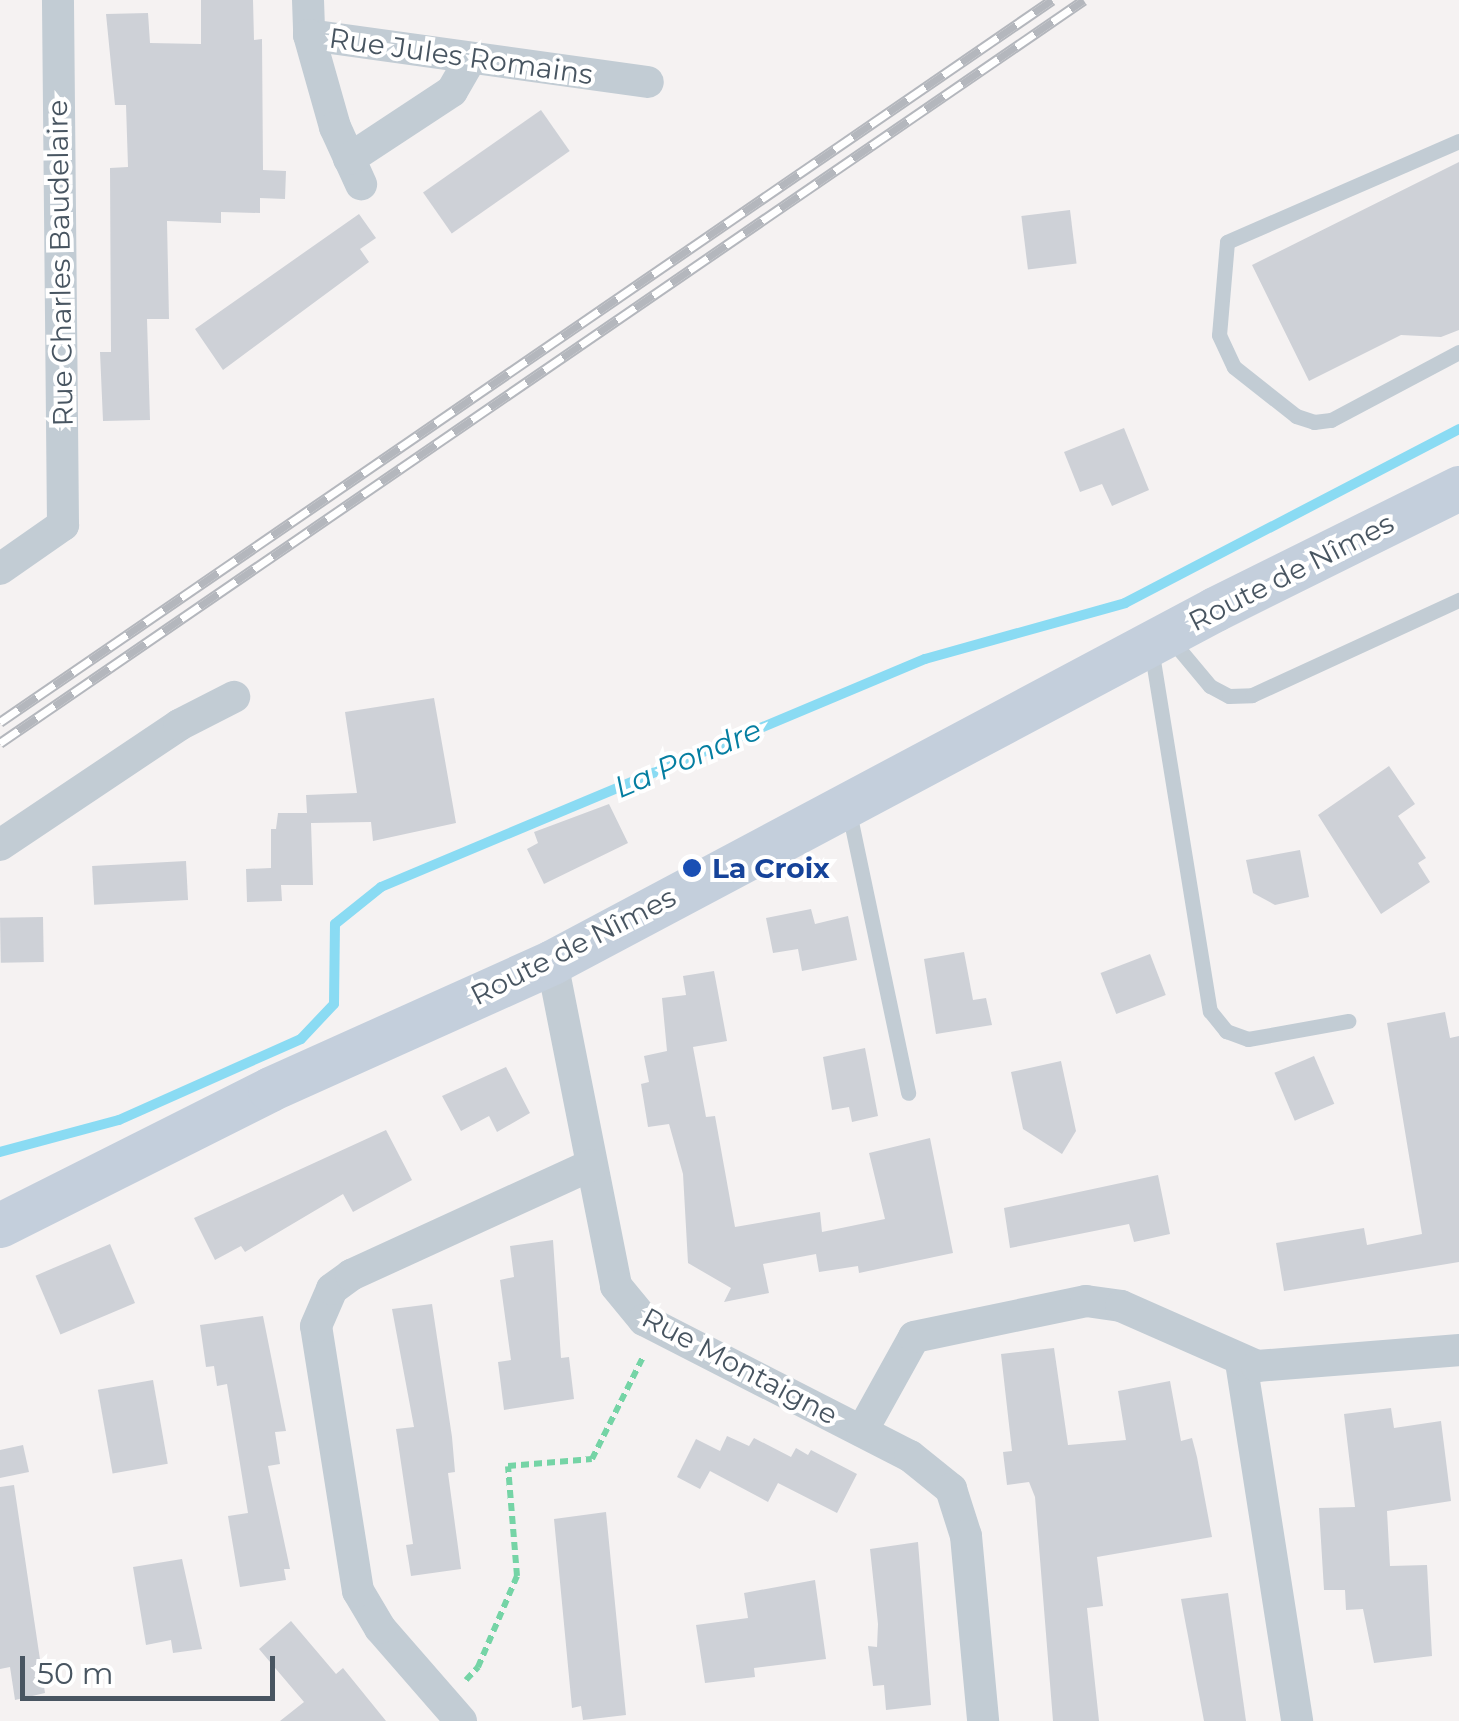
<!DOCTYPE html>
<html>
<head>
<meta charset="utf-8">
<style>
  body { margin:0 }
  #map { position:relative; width:1459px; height:1721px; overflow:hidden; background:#f5f2f2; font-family:Montserrat,sans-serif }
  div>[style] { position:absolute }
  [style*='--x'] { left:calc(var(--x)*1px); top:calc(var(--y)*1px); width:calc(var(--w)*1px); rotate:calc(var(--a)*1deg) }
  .stream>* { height:10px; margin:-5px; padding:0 5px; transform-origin:5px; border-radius:5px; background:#8adbf3 }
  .building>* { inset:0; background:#ced1d7; transform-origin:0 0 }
  .path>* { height:6px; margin-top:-3px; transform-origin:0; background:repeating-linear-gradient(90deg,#75d4a6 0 8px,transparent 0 13px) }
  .lane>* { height:15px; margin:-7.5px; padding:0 7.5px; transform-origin:7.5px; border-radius:7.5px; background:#c2ccd4 }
  .street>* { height:32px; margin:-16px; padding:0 16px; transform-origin:16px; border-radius:16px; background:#c2ccd4 }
  .secondary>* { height:45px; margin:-22.5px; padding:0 22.5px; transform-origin:22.5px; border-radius:22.5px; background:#c4cfdc }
  .rail>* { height:11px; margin-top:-5.5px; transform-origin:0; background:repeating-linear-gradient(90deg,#fff 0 22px,#b4b7bd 0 44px); box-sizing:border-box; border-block:2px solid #b4b7bd }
  .dots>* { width:28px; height:28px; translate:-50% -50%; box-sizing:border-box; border:5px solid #fff; border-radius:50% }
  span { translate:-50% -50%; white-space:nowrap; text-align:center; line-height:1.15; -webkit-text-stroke:8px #fff; paint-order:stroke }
  .street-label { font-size:28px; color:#485561 }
  .transit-label { font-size:28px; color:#164399; font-weight:700 }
  .left { translate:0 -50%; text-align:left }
  .water-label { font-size:30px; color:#047ea1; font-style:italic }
  .scale { position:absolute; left:20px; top:1656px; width:255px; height:45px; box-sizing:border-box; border:5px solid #485561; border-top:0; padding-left:12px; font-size:30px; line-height:35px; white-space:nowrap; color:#485561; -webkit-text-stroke:8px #fff; paint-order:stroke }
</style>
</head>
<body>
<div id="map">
  <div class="stream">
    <i style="--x:0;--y:1152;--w:123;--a:-15.1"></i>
    <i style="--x:119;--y:1120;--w:199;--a:-24"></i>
    <i style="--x:301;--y:1039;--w:48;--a:-46.7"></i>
    <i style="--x:334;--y:1004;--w:80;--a:-89.3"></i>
    <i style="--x:335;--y:924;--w:59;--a:-38.8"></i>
    <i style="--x:381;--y:887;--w:590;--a:-22.74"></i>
    <i style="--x:925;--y:659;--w:208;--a:-15.6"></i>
    <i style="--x:1125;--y:603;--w:377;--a:-27.5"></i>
  </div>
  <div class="building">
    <i style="clip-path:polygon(201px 0,253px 0,254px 40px,262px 39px,263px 170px,286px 171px,285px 199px,260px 198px,260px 213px,221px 212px,221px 223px,167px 221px,169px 319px,147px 319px,150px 420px,103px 421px,100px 352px,111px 352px,110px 168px,128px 167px,126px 105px,115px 105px,106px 14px,148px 13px,150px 43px,201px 44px)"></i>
    <i style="left:541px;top:110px;width:50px;height:144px;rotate:55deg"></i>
    <i style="clip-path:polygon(1459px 162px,1459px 330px,1441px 337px,1401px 335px,1309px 381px,1252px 265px)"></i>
    <i style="left:1070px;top:210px;width:54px;height:49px;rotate:83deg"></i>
    <i style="clip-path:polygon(359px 214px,376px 238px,360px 249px,369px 262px,223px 370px,195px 329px)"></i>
    <i style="clip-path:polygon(1124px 428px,1149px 490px,1112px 506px,1102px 484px,1080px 492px,1064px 452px)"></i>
    <i style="clip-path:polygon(434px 698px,456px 823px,373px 841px,371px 822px,311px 823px,313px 885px,281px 885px,282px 901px,247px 902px,246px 869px,271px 868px,271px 829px,276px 829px,278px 813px,307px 813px,306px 795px,357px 793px,345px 712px)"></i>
    <i style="clip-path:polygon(1389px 766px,1415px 804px,1398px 816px,1426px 858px,1418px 863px,1430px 882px,1381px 914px,1318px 815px)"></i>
    <i style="clip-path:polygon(609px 804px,628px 843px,544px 884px,527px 849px,538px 843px,534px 832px)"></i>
    <i style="clip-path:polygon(1300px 850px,1309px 897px,1275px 905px,1253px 893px,1246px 860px)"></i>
    <i style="left:186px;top:861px;width:39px;height:94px;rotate:87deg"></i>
    <i style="clip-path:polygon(811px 909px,815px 924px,848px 916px,857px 960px,802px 971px,798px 949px,773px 953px,766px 918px)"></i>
    <i style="left:43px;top:917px;width:45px;height:43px;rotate:89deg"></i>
    <i style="clip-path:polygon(964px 952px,973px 1000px,986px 998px,992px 1025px,936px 1034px,924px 959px)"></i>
    <i style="left:1150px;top:954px;width:44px;height:53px;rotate:69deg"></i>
    <i style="clip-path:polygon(714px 971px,727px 1041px,693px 1047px,706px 1117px,715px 1116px,735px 1227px,820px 1212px,822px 1232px,885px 1219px,869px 1153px,930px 1138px,953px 1253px,859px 1273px,858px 1266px,819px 1272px,816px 1254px,763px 1264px,769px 1293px,724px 1302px,731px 1288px,688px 1263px,683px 1174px,669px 1124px,648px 1127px,641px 1084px,649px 1082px,644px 1056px,667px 1051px,662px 998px,686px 995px,683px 976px)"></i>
    <i style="clip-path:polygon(1445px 1012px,1450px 1038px,1459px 1036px,1459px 1262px,1284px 1291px,1276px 1243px,1364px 1228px,1367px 1245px,1422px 1234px,1387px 1023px)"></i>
    <i style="clip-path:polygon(865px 1048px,878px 1116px,852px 1122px,849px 1107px,832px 1110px,823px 1057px)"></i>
    <i style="left:1314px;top:1056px;width:52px;height:43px;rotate:67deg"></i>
    <i style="clip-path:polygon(1061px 1061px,1076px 1131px,1062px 1154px,1023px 1129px,1011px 1072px)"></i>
    <i style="clip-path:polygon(506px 1067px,530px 1113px,497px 1132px,489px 1116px,461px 1131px,442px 1096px)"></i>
    <i style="clip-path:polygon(386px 1130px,412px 1180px,353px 1212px,343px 1194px,245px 1252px,241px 1246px,215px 1260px,194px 1218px)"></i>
    <i style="clip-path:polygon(1158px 1175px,1170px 1234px,1134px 1242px,1129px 1224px,1010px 1248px,1004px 1208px)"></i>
    <i style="clip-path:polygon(553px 1240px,561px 1358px,569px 1357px,574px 1399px,504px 1410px,498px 1362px,511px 1360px,500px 1280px,514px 1277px,510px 1246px)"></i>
    <i style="left:110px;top:1244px;width:64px;height:81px;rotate:67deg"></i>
    <i style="clip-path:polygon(432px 1304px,452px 1437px,455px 1472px,448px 1473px,461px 1569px,411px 1576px,406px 1545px,413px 1544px,396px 1429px,414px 1427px,392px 1309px)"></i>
    <i style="clip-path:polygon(263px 1316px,286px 1431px,275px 1432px,280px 1464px,268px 1466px,290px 1569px,284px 1569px,286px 1580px,240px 1587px,228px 1516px,248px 1513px,227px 1384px,217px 1386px,214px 1366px,206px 1367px,200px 1325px)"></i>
    <i style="clip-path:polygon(1054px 1348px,1068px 1445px,1126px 1440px,1118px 1391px,1170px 1381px,1181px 1441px,1192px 1438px,1197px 1457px,1212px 1537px,1097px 1557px,1103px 1606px,1087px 1608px,1099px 1721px,1053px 1721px,1035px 1497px,1029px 1482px,1007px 1485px,1003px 1452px,1012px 1451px,1001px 1354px)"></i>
    <i style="left:153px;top:1380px;width:85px;height:56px;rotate:80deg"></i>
    <i style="clip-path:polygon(1391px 1408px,1394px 1428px,1441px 1421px,1451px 1501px,1387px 1511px,1390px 1566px,1427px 1565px,1432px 1656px,1374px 1663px,1363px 1609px,1346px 1610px,1345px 1590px,1324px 1590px,1319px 1508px,1355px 1507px,1344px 1414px)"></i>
    <i style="clip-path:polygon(727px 1436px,749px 1446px,754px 1438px,791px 1457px,796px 1448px,808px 1455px,811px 1450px,857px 1474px,837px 1513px,778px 1483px,768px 1502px,710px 1471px,700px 1489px,677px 1477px,696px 1439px,720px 1451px)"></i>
    <i style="clip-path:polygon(23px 1445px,29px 1472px,0 1478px,0 1450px)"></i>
    <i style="clip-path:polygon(14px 1485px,45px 1693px,15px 1700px,10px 1667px,0 1669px,0 1487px)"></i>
    <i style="clip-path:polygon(606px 1512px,626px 1715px,583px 1720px,581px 1706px,572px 1708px,554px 1519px)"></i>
    <i style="clip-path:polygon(918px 1542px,931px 1705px,886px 1710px,884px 1685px,873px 1686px,868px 1646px,877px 1647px,878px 1624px,870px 1549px)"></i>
    <i style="clip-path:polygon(182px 1559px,202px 1649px,173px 1653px,171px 1640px,146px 1645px,133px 1567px)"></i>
    <i style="clip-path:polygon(815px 1580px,826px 1659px,754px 1668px,755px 1677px,705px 1683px,696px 1625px,748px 1618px,744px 1593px)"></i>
    <i style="clip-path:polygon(1228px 1593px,1246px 1721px,1204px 1721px,1181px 1599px)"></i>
    <i style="clip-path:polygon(291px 1621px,336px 1674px,343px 1668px,386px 1721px,280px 1721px,304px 1702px,259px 1649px)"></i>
  </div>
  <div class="path">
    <i style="--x:466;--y:1680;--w:18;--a:-47"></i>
    <i style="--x:478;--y:1667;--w:99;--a:-66.8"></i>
    <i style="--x:517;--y:1576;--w:110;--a:-94.7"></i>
    <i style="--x:508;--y:1466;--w:84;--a:-4.8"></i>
    <i style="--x:592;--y:1459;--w:116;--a:-63.4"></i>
  </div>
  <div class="lane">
    <i style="--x:1459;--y:141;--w:253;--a:156.5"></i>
    <i style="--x:1227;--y:242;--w:93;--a:94.9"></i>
    <i style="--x:1219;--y:335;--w:35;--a:65"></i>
    <i style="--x:1234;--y:367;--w:79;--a:38.3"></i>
    <i style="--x:1296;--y:416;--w:19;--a:18"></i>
    <i style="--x:1314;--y:422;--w:17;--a:-7"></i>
    <i style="--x:1331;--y:420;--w:145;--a:-28"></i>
    <i style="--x:1169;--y:637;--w:64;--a:50.1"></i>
    <i style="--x:1210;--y:686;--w:21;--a:28"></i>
    <i style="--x:1229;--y:696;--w:23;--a:-2"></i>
    <i style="--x:1252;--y:695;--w:228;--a:-24.7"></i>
    <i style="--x:1151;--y:648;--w:368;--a:80.8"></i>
    <i style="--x:1210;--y:1011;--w:26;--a:51"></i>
    <i style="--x:1226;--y:1031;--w:23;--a:20"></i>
    <i style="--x:1248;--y:1039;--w:102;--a:-10.2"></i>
    <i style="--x:849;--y:812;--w:287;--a:78.1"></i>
  </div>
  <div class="street">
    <i style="--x:308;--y:0;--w:35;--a:88"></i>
    <i style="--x:309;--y:35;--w:342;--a:7.9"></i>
    <i style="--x:309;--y:35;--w:96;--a:74.2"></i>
    <i style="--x:335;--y:127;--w:63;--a:65.5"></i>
    <i style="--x:349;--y:159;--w:123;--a:-33.4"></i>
    <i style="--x:452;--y:91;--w:38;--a:-60"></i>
    <i style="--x:0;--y:569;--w:77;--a:-34.9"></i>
    <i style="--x:63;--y:525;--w:525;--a:-90.55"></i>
    <i style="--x:0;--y:845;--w:216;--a:-33.8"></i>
    <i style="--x:179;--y:725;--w:62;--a:-27"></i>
    <i style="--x:552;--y:962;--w:330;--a:78.8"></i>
    <i style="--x:616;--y:1286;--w:44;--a:50.5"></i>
    <i style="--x:644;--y:1320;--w:299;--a:27.1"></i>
    <i style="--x:910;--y:1456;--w:53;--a:38.8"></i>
    <i style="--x:951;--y:1489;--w:49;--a:72.3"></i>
    <i style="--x:966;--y:1536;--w:186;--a:84.7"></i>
    <i style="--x:1241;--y:1362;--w:363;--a:81.1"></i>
    <i style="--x:862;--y:1431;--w:107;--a:-61"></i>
    <i style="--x:914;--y:1337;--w:176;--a:-11.8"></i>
    <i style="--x:1086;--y:1301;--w:35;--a:8"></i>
    <i style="--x:1121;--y:1306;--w:149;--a:23.8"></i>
    <i style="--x:1257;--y:1366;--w:203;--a:-4.5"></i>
    <i style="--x:461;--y:1721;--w:123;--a:-131.1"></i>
    <i style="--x:380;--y:1628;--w:43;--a:-120.7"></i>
    <i style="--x:358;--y:1591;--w:268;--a:-99"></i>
    <i style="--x:316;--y:1326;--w:40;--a:-66.6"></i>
    <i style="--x:332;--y:1289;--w:24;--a:-36"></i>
    <i style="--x:351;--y:1275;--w:264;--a:-24.6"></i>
  </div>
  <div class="secondary">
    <i style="--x:0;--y:1225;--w:302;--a:-26.7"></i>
    <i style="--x:270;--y:1089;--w:309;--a:-24.2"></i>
    <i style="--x:552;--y:962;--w:751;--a:-28.03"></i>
    <i style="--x:1215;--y:609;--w:272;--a:-26.4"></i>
  </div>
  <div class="rail">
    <i style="--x:0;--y:722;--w:1276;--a:-34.46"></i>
    <i style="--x:0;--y:743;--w:1314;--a:-34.43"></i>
  </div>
  <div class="dots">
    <i style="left:692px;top:868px;background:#1a4fb4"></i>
  </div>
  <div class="street-label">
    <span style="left:461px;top:56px;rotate:8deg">Rue Jules Romains</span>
    <span style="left:60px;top:263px;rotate:-91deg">Rue Charles Baudelaire</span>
    <span style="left:1291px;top:572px;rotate:-27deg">Route de Nîmes</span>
    <span style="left:573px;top:946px;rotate:-27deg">Route de Nîmes</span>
    <span style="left:740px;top:1366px;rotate:28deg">Rue Montaigne</span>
  </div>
  <div class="transit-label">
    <span class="left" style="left:712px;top:868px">La Croix</span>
  </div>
  <div class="water-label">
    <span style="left:688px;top:759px;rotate:-23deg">La Pondre</span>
  </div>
  <div class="scale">50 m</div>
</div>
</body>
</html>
